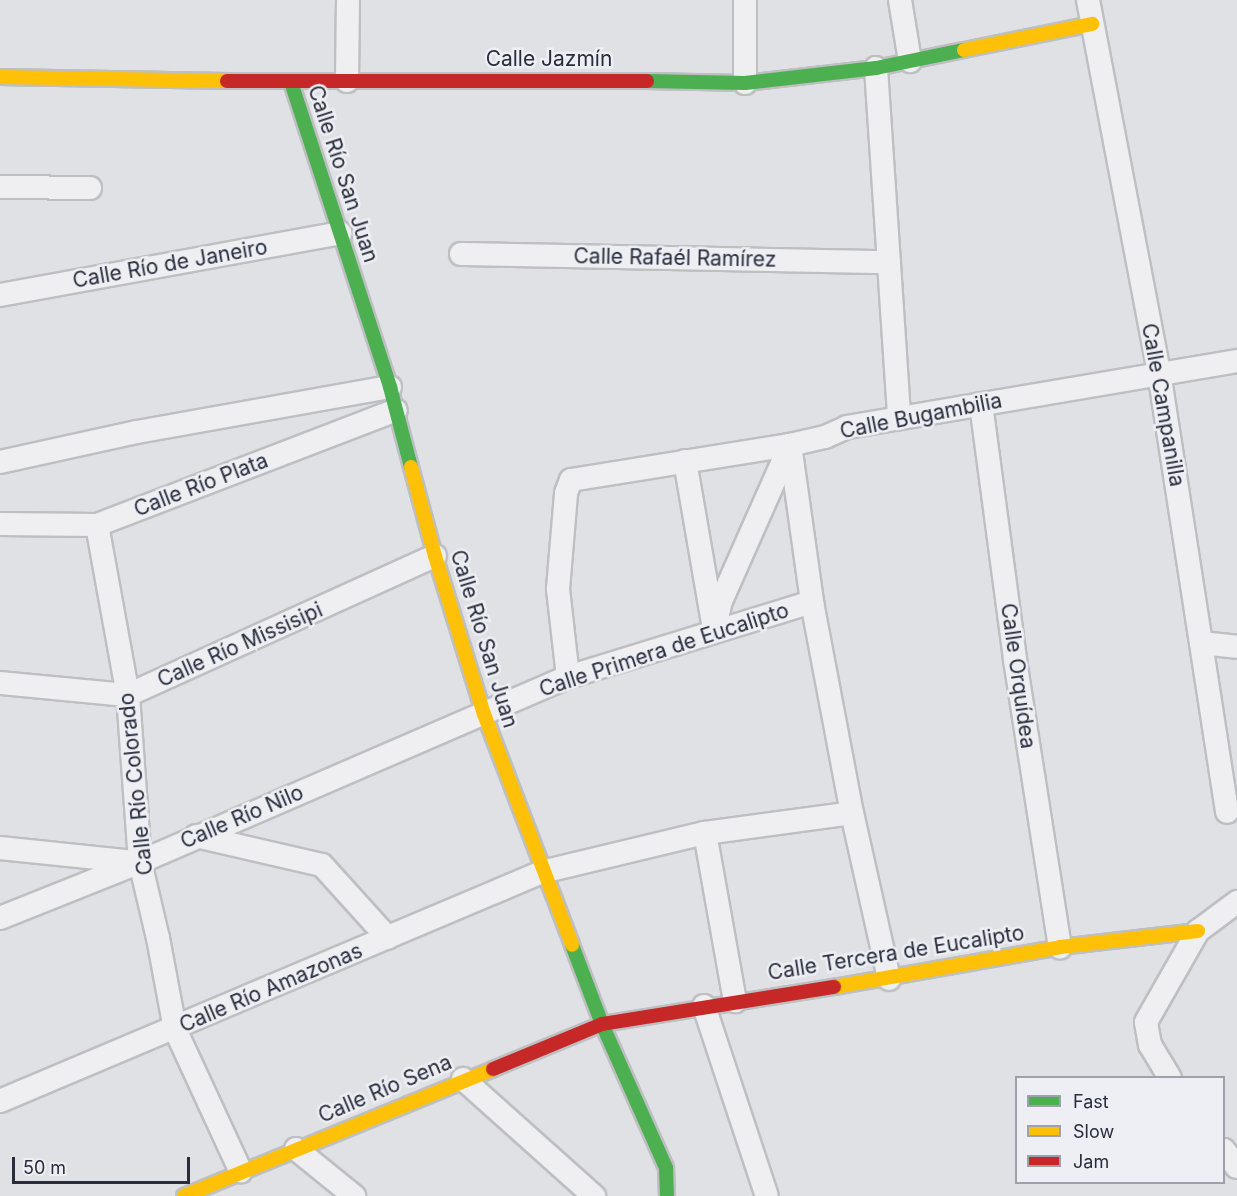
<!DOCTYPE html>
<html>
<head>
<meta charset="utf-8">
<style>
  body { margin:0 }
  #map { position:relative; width:1237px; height:1196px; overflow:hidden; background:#e0e1e4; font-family:Inter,sans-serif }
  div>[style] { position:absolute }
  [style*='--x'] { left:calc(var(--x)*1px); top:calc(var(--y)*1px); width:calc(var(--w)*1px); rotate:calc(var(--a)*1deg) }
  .roads { filter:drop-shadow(2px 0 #bebfc2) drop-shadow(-2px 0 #bebfc2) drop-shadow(0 2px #bebfc2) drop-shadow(0 -2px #bebfc2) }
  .street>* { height:22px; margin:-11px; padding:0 11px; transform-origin:11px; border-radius:11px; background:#efeff1 }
  .fast>* { height:14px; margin:-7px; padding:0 7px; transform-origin:7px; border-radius:7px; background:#4caf50 }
  .slow>* { height:14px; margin:-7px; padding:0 7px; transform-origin:7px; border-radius:7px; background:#ffc107 }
  .jam>* { height:14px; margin:-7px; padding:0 7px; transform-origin:7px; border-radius:7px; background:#c62828 }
  span { translate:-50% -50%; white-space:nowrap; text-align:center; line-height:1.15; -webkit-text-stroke:5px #edeff4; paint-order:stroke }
  .street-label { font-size:21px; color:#292d3b }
  .legend { position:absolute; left:1015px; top:1076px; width:210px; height:108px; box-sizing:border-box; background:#edeff4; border:2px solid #9fa1aa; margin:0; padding:8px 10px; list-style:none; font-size:18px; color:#292d3b }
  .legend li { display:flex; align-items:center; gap:12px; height:30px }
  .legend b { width:30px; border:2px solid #9fa1aa }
  .scale { position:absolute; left:12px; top:1157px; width:178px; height:27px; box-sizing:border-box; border:3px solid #292d3b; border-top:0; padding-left:8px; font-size:18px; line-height:21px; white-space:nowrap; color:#292d3b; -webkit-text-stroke:4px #edeff4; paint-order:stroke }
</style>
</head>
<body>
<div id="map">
  <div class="roads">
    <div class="street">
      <i style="--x:900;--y:0;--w:62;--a:80.7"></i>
      <i style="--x:1088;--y:0;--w:379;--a:79.2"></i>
      <i style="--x:1159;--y:372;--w:445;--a:81.2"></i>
      <i style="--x:876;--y:68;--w:351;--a:86.2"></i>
      <i style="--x:347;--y:81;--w:81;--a:-89.3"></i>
      <i style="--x:745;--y:83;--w:83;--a:-90"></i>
      <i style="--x:0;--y:187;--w:90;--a:0.6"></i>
      <i style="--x:461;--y:254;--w:428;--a:1.1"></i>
      <i style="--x:0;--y:295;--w:346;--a:-10.3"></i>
      <i style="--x:981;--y:404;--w:258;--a:82.4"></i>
      <i style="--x:1015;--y:660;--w:291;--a:81.1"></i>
      <i style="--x:790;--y:445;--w:159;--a:82"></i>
      <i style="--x:812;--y:602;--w:215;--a:79.3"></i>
      <i style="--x:852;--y:813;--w:170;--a:77.4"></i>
      <i style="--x:685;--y:461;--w:164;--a:80.2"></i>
      <i style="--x:0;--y:462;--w:140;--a:-12.4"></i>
      <i style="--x:137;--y:432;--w:257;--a:-10.1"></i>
      <i style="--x:0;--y:524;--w:97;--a:0.6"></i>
      <i style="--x:97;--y:525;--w:320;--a:-21"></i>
      <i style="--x:97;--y:525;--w:173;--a:79.7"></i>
      <i style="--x:128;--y:695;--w:167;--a:85.9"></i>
      <i style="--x:140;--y:862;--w:78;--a:76.7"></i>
      <i style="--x:158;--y:938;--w:93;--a:79.4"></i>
      <i style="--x:175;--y:1029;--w:157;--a:65.2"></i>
      <i style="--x:714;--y:631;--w:31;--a:-77"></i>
      <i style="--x:721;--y:601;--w:171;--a:-66.1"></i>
      <i style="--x:1201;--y:643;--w:36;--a:6"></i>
      <i style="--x:568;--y:677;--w:89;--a:-96.5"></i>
      <i style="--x:558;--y:589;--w:96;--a:-85.2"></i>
      <i style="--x:566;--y:493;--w:14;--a:-69"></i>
      <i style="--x:571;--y:480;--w:222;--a:-9.1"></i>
      <i style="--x:790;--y:445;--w:36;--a:-13"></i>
      <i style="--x:825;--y:437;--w:24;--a:-24"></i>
      <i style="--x:847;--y:427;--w:396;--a:-9.6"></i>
      <i style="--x:0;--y:683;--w:129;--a:5.4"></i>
      <i style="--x:128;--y:695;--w:337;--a:-24.4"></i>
      <i style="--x:705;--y:833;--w:171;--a:79.9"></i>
      <i style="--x:196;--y:836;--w:129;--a:13"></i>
      <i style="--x:322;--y:865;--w:98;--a:47.9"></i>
      <i style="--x:0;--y:848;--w:137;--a:5.9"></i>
      <i style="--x:0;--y:918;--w:151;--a:-21.8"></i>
      <i style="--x:140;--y:862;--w:466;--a:-23.4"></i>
      <i style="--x:568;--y:677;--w:255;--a:-17.1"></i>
      <i style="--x:704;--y:1006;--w:200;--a:71.7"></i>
      <i style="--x:1170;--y:1078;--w:39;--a:-121"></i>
      <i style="--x:1150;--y:1045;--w:23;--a:-100"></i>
      <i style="--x:1146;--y:1022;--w:105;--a:-60.3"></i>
      <i style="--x:1198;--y:931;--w:49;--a:-36.6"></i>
      <i style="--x:463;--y:1079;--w:176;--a:41.8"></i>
      <i style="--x:0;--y:1101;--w:588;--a:-22.9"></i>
      <i style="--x:542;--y:872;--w:168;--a:-13.5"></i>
      <i style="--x:705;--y:833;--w:148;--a:-7.7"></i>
      <i style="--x:296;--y:1149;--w:75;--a:39"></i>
      <i style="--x:1224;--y:1150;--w:21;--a:53"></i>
    </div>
    <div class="fast">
      <i style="--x:647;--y:81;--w:98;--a:1.2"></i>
      <i style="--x:745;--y:83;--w:132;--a:-6.5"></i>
      <i style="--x:876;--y:68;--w:90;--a:-11.6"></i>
      <i style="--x:291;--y:82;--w:321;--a:72"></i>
      <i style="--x:390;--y:387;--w:83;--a:75.3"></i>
      <i style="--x:572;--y:945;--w:85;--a:69.2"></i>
      <i style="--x:602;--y:1024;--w:158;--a:66"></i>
      <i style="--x:666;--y:1168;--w:28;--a:88"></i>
    </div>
    <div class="slow">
      <i style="--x:964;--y:50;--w:131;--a:-11.5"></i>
      <i style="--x:0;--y:77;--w:227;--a:1"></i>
      <i style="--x:411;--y:467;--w:92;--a:74.9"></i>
      <i style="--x:435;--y:556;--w:165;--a:72.8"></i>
      <i style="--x:484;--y:714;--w:247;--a:69.1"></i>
      <i style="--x:834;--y:987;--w:230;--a:-10"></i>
      <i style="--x:1060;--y:947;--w:139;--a:-6.6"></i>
      <i style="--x:184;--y:1196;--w:334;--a:-22.3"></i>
    </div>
    <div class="jam">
      <i style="--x:227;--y:81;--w:420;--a:0"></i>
      <i style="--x:493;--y:1069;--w:118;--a:-22.4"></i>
      <i style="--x:602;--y:1024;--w:235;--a:-9.1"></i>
    </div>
  </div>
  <div class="street-label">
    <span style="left:549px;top:59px">Calle Jazmín</span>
    <span style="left:343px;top:174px;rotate:72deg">Calle Río San Juan</span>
    <span style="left:675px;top:258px;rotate:1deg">Calle Rafaél Ramírez</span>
    <span style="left:170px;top:264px;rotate:-10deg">Calle Río de Janeiro</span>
    <span style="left:1163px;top:405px;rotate:80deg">Calle Campanilla</span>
    <span style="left:921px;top:416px;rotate:-11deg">Calle Bugambilia</span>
    <span style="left:201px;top:485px;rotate:-21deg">Calle Río Plata</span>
    <span style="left:484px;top:639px;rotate:73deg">Calle Río San Juan</span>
    <span style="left:240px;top:645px;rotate:-24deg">Calle Río Missisipi</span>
    <span style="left:664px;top:650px;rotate:-18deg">Calle Primera de Eucalipto</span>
    <span style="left:1018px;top:676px;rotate:82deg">Calle Orquídea</span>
    <span style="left:136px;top:784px;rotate:-96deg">Calle Río Colorado</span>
    <span style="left:242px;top:817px;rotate:-23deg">Calle Río Nilo</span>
    <span style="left:896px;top:953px;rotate:-9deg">Calle Tercera de Eucalipto</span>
    <span style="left:271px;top:988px;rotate:-23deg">Calle Río Amazonas</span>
    <span style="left:385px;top:1089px;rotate:-23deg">Calle Río Sena</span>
  </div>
  <ul class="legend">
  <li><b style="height:8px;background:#4caf50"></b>Fast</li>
  <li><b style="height:8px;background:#ffc107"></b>Slow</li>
  <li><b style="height:8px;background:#c62828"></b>Jam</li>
  </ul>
  <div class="scale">50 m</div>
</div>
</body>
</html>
